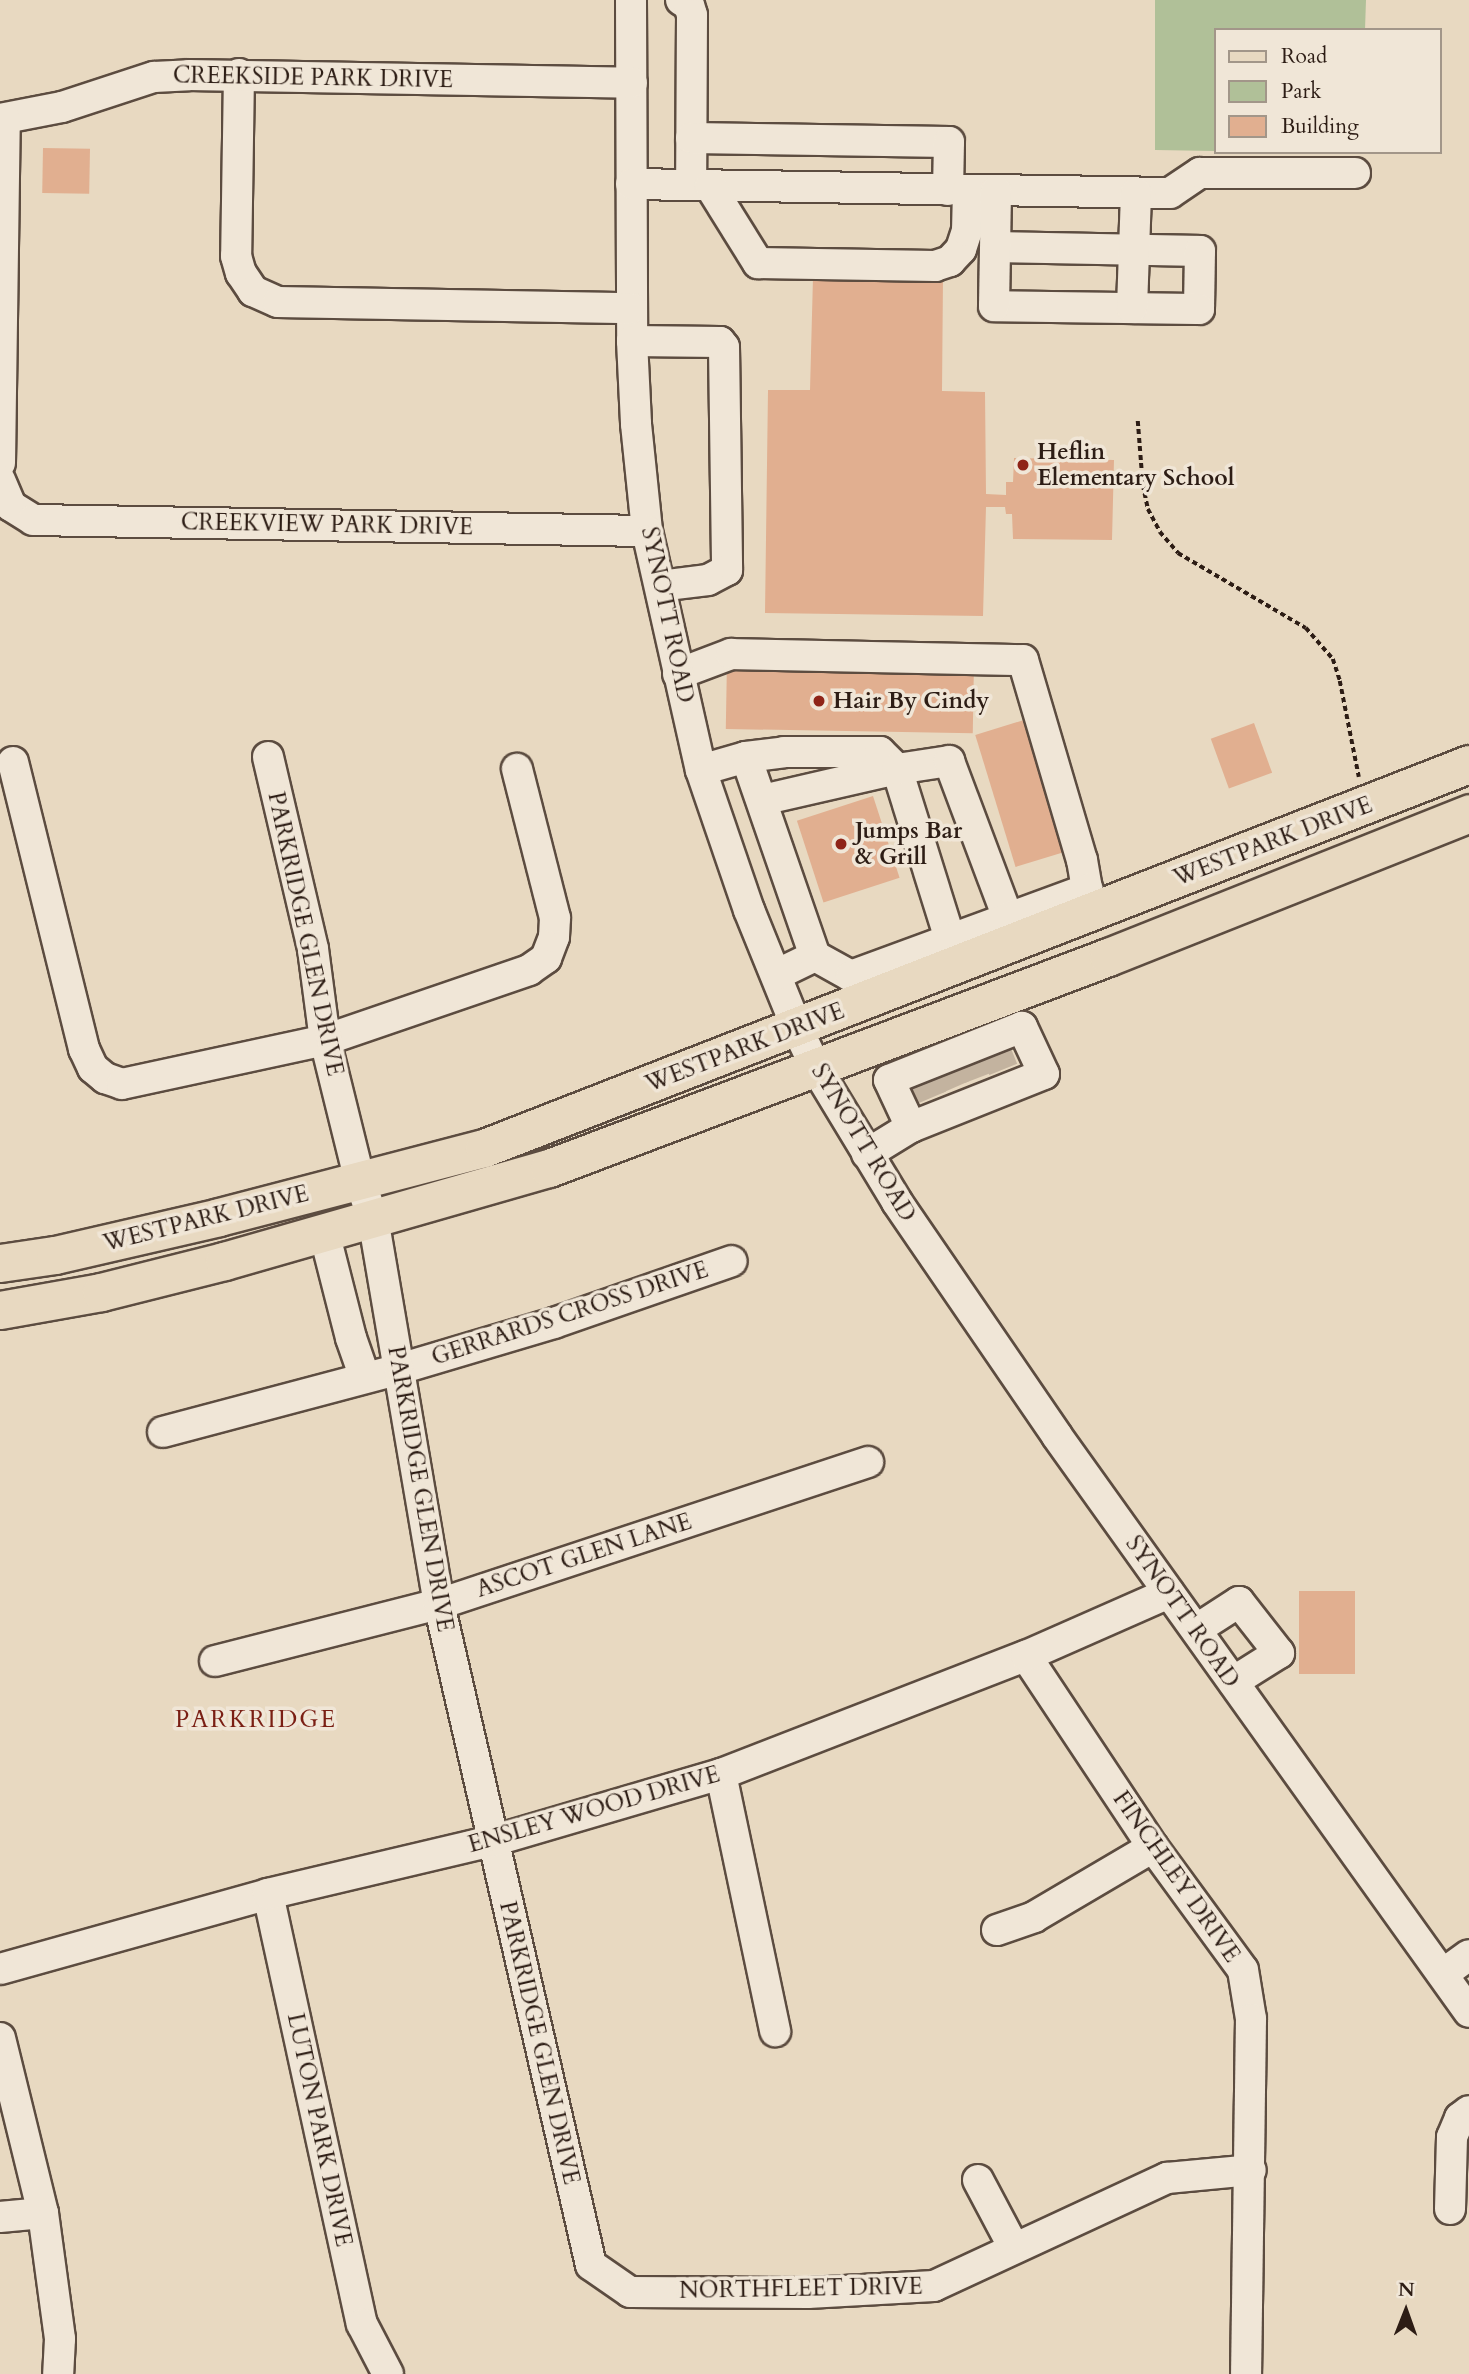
<!DOCTYPE html>
<html>
<head>
<meta charset="utf-8">
<style>
  body { margin:0 }
  #map { position:relative; width:1469px; height:2374px; overflow:hidden; background:#e8d9c1; font-family:Cardo,serif }
  div>[style] { position:absolute }
  [style*='--x'] { left:calc(var(--x)*1px); top:calc(var(--y)*1px); width:calc(var(--w)*1px); rotate:calc(var(--a)*1deg) }
  .green>* { inset:0; background:#b0c098 }
  .building>* { inset:0; background:#e1af90; transform-origin:0 0 }
  .minor-tunnel>* { height:30px; margin-top:-15px; transform-origin:0; background:repeating-linear-gradient(90deg,#c3b39f 0 30px,transparent 0 45px) }
  .path>* { height:3.5px; margin-top:-1.75px; transform-origin:0; background:repeating-linear-gradient(90deg,#2d1d15 0 5px,transparent 0 8.5px) }
  .roads { filter:drop-shadow(2px 0 #5c4c40) drop-shadow(-2px 0 #5c4c40) drop-shadow(0 2px #5c4c40) drop-shadow(0 -2px #5c4c40) }
  .minor>* { height:30px; margin:-15px; padding:0 15px; transform-origin:15px; border-radius:15px; background:#f0e6d7 }
  .major>* { height:37px; margin:-18.5px; padding:0 18.5px; transform-origin:18.5px; border-radius:18.5px; background:#e8d9c1 }
  .dots>* { width:19px; height:19px; translate:-50% -50%; box-sizing:border-box; border:4px solid #f0e6d7; border-radius:50% }
  span { translate:-50% -50%; white-space:nowrap; text-align:center; line-height:1.15; -webkit-text-stroke:7px #f0e6d7; paint-order:stroke }
  .street-label { font-size:23px; color:#2d1d15 }
  .poi-label { font-size:23px; color:#2d1d15; font-weight:700 }
  .left { translate:0 -50%; text-align:left }
  .neighbourhood-label { font-size:24px; color:#7a1f14; letter-spacing:2px }
  .legend { position:absolute; left:1214px; top:28px; width:228px; height:126px; box-sizing:border-box; background:#f0e6d7; border:2px solid #a29689; margin:0; padding:9px 12px; list-style:none; font-size:21px; color:#2d1d15 }
  .legend li { display:flex; align-items:center; gap:14px; height:35px }
  .legend b { width:35px; border:2px solid #a29689 }
  .north { position:absolute; left:1371px; top:2276px; width:70px; height:70px; -webkit-text-stroke:5px #f0e6d7; paint-order:stroke; rotate:1deg; font-size:19px; font-weight:700; line-height:28px; text-align:center; color:#2d1d15 }
  .north::after { content:''; display:block; margin:auto; width:24px; height:32px; background:#2d1d15; clip-path:polygon(50% 0,100% 100%,50% 72%,0 100%) }
</style>
</head>
<body>
<div id="map">
  <div class="green">
    <i style="clip-path:polygon(1155px 0,1366px 0,1365px 30px,1215px 30px,1215px 151px,1155px 150px)"></i>
  </div>
  <div class="building">
    <i style="left:43px;top:148px;width:47px;height:45px;rotate:1deg"></i>
    <i style="clip-path:polygon(813px 277px,943px 278px,942px 391px,985px 392px,986px 494px,1006px 495px,1006px 482px,1013px 482px,1014px 458px,1114px 460px,1112px 540px,1013px 539px,1012px 514px,1006px 514px,1005px 507px,986px 507px,983px 616px,765px 613px,768px 390px,810px 390px)"></i>
    <i style="left:727px;top:660px;width:247px;height:69px;rotate:1deg"></i>
    <i style="left:1024px;top:720px;width:138px;height:51px;rotate:73deg"></i>
    <i style="left:1254px;top:723px;width:53px;height:46px;rotate:70deg"></i>
    <i style="left:873px;top:796px;width:86px;height:80px;rotate:72deg"></i>
    <i style="left:1299px;top:1591px;width:56px;height:83px"></i>
  </div>
  <div class="minor-tunnel">
    <i style="--x:995;--y:1049;--w:22;--a:68"></i>
    <i style="--x:972;--y:1060;--w:19;--a:69"></i>
    <i style="--x:947;--y:1069;--w:20;--a:66"></i>
    <i style="--x:924;--y:1078;--w:21;--a:67"></i>
  </div>
  <div class="path">
    <i style="--x:1138;--y:421;--w:64;--a:85.5"></i>
    <i style="--x:1143;--y:485;--w:25;--a:78"></i>
    <i style="--x:1148;--y:509;--w:26;--a:62"></i>
    <i style="--x:1160;--y:532;--w:28;--a:49"></i>
    <i style="--x:1178;--y:553;--w:148;--a:30.4"></i>
    <i style="--x:1306;--y:628;--w:41;--a:48.9"></i>
    <i style="--x:1333;--y:659;--w:23;--a:72"></i>
    <i style="--x:1340;--y:681;--w:98;--a:78.8"></i>
  </div>
  <div class="roads">
    <div class="minor">
      <i style="--x:631;--y:0;--w:341;--a:89.8"></i>
      <i style="--x:632;--y:341;--w:83;--a:87.2"></i>
      <i style="--x:636;--y:424;--w:108;--a:84.1"></i>
      <i style="--x:647;--y:531;--w:245;--a:77.3"></i>
      <i style="--x:701;--y:770;--w:148;--a:71.1"></i>
      <i style="--x:749;--y:910;--w:127;--a:67.9"></i>
      <i style="--x:797;--y:1028;--w:44;--a:64.6"></i>
      <i style="--x:816;--y:1068;--w:157;--a:58.8"></i>
      <i style="--x:897;--y:1202;--w:283;--a:55.6"></i>
      <i style="--x:1057;--y:1436;--w:708;--a:54.42"></i>
      <i style="--x:681;--y:0;--w:9;--a:32"></i>
      <i style="--x:689;--y:5;--w:10;--a:73"></i>
      <i style="--x:692;--y:15;--w:170;--a:90.3"></i>
      <i style="--x:239;--y:74;--w:182;--a:90.9"></i>
      <i style="--x:236;--y:256;--w:18;--a:74"></i>
      <i style="--x:241;--y:273;--w:22;--a:56"></i>
      <i style="--x:253;--y:291;--w:27;--a:24"></i>
      <i style="--x:278;--y:302;--w:354;--a:1"></i>
      <i style="--x:0;--y:119;--w:63;--a:-11"></i>
      <i style="--x:62;--y:107;--w:97;--a:-18.1"></i>
      <i style="--x:154;--y:77;--w:35;--a:-3"></i>
      <i style="--x:189;--y:75;--w:443;--a:1"></i>
      <i style="--x:691;--y:138;--w:258;--a:0.9"></i>
      <i style="--x:949;--y:142;--w:48;--a:91.2"></i>
      <i style="--x:631;--y:184;--w:539;--a:0.96"></i>
      <i style="--x:1170;--y:193;--w:36;--a:-34"></i>
      <i style="--x:1200;--y:173;--w:155;--a:0"></i>
      <i style="--x:710;--y:186;--w:91;--a:58.1"></i>
      <i style="--x:758;--y:263;--w:177;--a:1"></i>
      <i style="--x:935;--y:266;--w:16;--a:-18"></i>
      <i style="--x:950;--y:261;--w:16;--a:-47"></i>
      <i style="--x:961;--y:249;--w:19;--a:-72"></i>
      <i style="--x:967;--y:231;--w:41;--a:-88.6"></i>
      <i style="--x:996;--y:247;--w:204;--a:1.1"></i>
      <i style="--x:1200;--y:251;--w:58;--a:91"></i>
      <i style="--x:1199;--y:309;--w:205;--a:-179.2"></i>
      <i style="--x:994;--y:306;--w:115;--a:-89"></i>
      <i style="--x:1132;--y:308;--w:115;--a:-88"></i>
      <i style="--x:632;--y:341;--w:88;--a:0.7"></i>
      <i style="--x:720;--y:342;--w:6;--a:51"></i>
      <i style="--x:724;--y:347;--w:223;--a:89.2"></i>
      <i style="--x:727;--y:570;--w:21;--a:152"></i>
      <i style="--x:708;--y:580;--w:48;--a:172.9"></i>
      <i style="--x:0;--y:463;--w:344;--a:-89.2"></i>
      <i style="--x:0;--y:480;--w:28;--a:67"></i>
      <i style="--x:11;--y:506;--w:26;--a:32"></i>
      <i style="--x:33;--y:520;--w:614;--a:1.03"></i>
      <i style="--x:678;--y:674;--w:57;--a:-20.7"></i>
      <i style="--x:731;--y:654;--w:292;--a:1.2"></i>
      <i style="--x:1023;--y:660;--w:209;--a:73.6"></i>
      <i style="--x:1082;--y:860;--w:53;--a:80.2"></i>
      <i style="--x:268;--y:757;--w:197;--a:76.8"></i>
      <i style="--x:313;--y:949;--w:92;--a:82.5"></i>
      <i style="--x:325;--y:1040;--w:145;--a:76.1"></i>
      <i style="--x:360;--y:1181;--w:39;--a:71"></i>
      <i style="--x:373;--y:1218;--w:392;--a:80.3"></i>
      <i style="--x:439;--y:1604;--w:678;--a:77.05"></i>
      <i style="--x:591;--y:2265;--w:47;--a:34.7"></i>
      <i style="--x:630;--y:2292;--w:178;--a:0.3"></i>
      <i style="--x:808;--y:2293;--w:126;--a:-3.2"></i>
      <i style="--x:934;--y:2286;--w:257;--a:-24.9"></i>
      <i style="--x:1167;--y:2178;--w:84;--a:-5.4"></i>
      <i style="--x:746;--y:757;--w:211;--a:70.9"></i>
      <i style="--x:815;--y:956;--w:43;--a:154"></i>
      <i style="--x:13;--y:762;--w:296;--a:76.1"></i>
      <i style="--x:84;--y:1049;--w:21;--a:65"></i>
      <i style="--x:93;--y:1068;--w:16;--a:40"></i>
      <i style="--x:105;--y:1078;--w:18;--a:19"></i>
      <i style="--x:122;--y:1084;--w:208;--a:-12.2"></i>
      <i style="--x:325;--y:1040;--w:216;--a:-18.9"></i>
      <i style="--x:529;--y:970;--w:21;--a:-35"></i>
      <i style="--x:546;--y:958;--w:22;--a:-69"></i>
      <i style="--x:554;--y:937;--w:19;--a:-87"></i>
      <i style="--x:555;--y:918;--w:154;--a:-104.3"></i>
      <i style="--x:701;--y:770;--w:47;--a:-16.1"></i>
      <i style="--x:746;--y:757;--w:38;--a:-7"></i>
      <i style="--x:784;--y:752;--w:96;--a:0"></i>
      <i style="--x:880;--y:752;--w:24;--a:45"></i>
      <i style="--x:897;--y:769;--w:205;--a:72.7"></i>
      <i style="--x:762;--y:800;--w:139;--a:-12.9"></i>
      <i style="--x:897;--y:769;--w:53;--a:-8.7"></i>
      <i style="--x:949;--y:761;--w:168;--a:69.4"></i>
      <i style="--x:815;--y:956;--w:41;--a:29.1"></i>
      <i style="--x:851;--y:976;--w:252;--a:-20.2"></i>
      <i style="--x:867;--y:1154;--w:52;--a:-31.5"></i>
      <i style="--x:911;--y:1127;--w:143;--a:-21.7"></i>
      <i style="--x:1044;--y:1074;--w:52;--a:-115.1"></i>
      <i style="--x:1022;--y:1027;--w:143;--a:158.3"></i>
      <i style="--x:889;--y:1080;--w:52;--a:64.9"></i>
      <i style="--x:324;--y:1232;--w:109;--a:75.7"></i>
      <i style="--x:351;--y:1338;--w:42;--a:70.7"></i>
      <i style="--x:163;--y:1432;--w:244;--a:-14.9"></i>
      <i style="--x:399;--y:1369;--w:162;--a:-16.5"></i>
      <i style="--x:554;--y:1323;--w:188;--a:-19.2"></i>
      <i style="--x:1197;--y:1629;--w:50;--a:-32.7"></i>
      <i style="--x:1239;--y:1602;--w:65;--a:51.9"></i>
      <i style="--x:1279;--y:1653;--w:54;--a:147.8"></i>
      <i style="--x:1026;--y:1656;--w:229;--a:56.4"></i>
      <i style="--x:1153;--y:1847;--w:152;--a:53.8"></i>
      <i style="--x:1243;--y:1970;--w:50;--a:80.7"></i>
      <i style="--x:1251;--y:2019;--w:355;--a:90.8"></i>
      <i style="--x:215;--y:1661;--w:231;--a:-14.3"></i>
      <i style="--x:439;--y:1604;--w:452;--a:-18.3"></i>
      <i style="--x:721;--y:1774;--w:263;--a:78.1"></i>
      <i style="--x:268;--y:1894;--w:440;--a:77.7"></i>
      <i style="--x:362;--y:2324;--w:56;--a:62.5"></i>
      <i style="--x:997;--y:1930;--w:39;--a:-19"></i>
      <i style="--x:1034;--y:1917;--w:138;--a:-30.5"></i>
      <i style="--x:0;--y:1969;--w:278;--a:-15.6"></i>
      <i style="--x:268;--y:1894;--w:231;--a:-13.3"></i>
      <i style="--x:493;--y:1841;--w:238;--a:-16.4"></i>
      <i style="--x:721;--y:1774;--w:327;--a:-21.2"></i>
      <i style="--x:1026;--y:1656;--w:156;--a:-23.8"></i>
      <i style="--x:1443;--y:1974;--w:32;--a:-36"></i>
      <i style="--x:0;--y:2038;--w:180;--a:76.2"></i>
      <i style="--x:43;--y:2213;--w:127;--a:82.3"></i>
      <i style="--x:60;--y:2339;--w:35;--a:93"></i>
      <i style="--x:978;--y:2180;--w:77;--a:62.1"></i>
      <i style="--x:1450;--y:2209;--w:72;--a:-88.4"></i>
      <i style="--x:1452;--y:2137;--w:21;--a:-67"></i>
      <i style="--x:1460;--y:2118;--w:11;--a:-38"></i>
      <i style="--x:0;--y:2217;--w:43;--a:-5.3"></i>
    </div>
    <div class="major">
      <i style="--x:0;--y:1263;--w:56;--a:-8.3"></i>
      <i style="--x:55;--y:1255;--w:168;--a:-13"></i>
      <i style="--x:219;--y:1217;--w:274;--a:-14.6"></i>
      <i style="--x:484;--y:1148;--w:1057;--a:-21.3"></i>
      <i style="--x:0;--y:1310;--w:103;--a:-10.1"></i>
      <i style="--x:101;--y:1292;--w:127;--a:-14.1"></i>
      <i style="--x:224;--y:1261;--w:338;--a:-16"></i>
      <i style="--x:549;--y:1168;--w:597;--a:-20.68"></i>
      <i style="--x:1108;--y:957;--w:389;--a:-21.7"></i>
    </div>
  </div>
  <div class="dots">
    <i style="left:1023px;top:465px;background:#8f2418"></i>
    <i style="left:819px;top:701px;background:#8f2418"></i>
    <i style="left:841px;top:844px;background:#8f2418"></i>
  </div>
  <div class="street-label">
    <span style="left:313px;top:78px;rotate:1deg">CREEKSIDE PARK DRIVE</span>
    <span style="left:327px;top:525px;rotate:1deg">CREEKVIEW PARK DRIVE</span>
    <span style="left:667px;top:615px;rotate:78deg">SYNOTT ROAD</span>
    <span style="left:1273px;top:842px;rotate:-21deg">WESTPARK DRIVE</span>
    <span style="left:305px;top:934px;rotate:78deg">PARKRIDGE GLEN DRIVE</span>
    <span style="left:745px;top:1048px;rotate:-21deg">WESTPARK DRIVE</span>
    <span style="left:863px;top:1143px;rotate:59deg">SYNOTT ROAD</span>
    <span style="left:206px;top:1219px;rotate:-14deg">WESTPARK DRIVE</span>
    <span style="left:570px;top:1314px;rotate:-18deg">GERRARDS CROSS DRIVE</span>
    <span style="left:420px;top:1489px;rotate:80deg">PARKRIDGE GLEN DRIVE</span>
    <span style="left:584px;top:1556px;rotate:-18deg">ASCOT GLEN LANE</span>
    <span style="left:1182px;top:1612px;rotate:55deg">SYNOTT ROAD</span>
    <span style="left:594px;top:1810px;rotate:-16deg">ENSLEY WOOD DRIVE</span>
    <span style="left:1176px;top:1877px;rotate:55deg">FINCHLEY DRIVE</span>
    <span style="left:539px;top:2043px;rotate:77deg">PARKRIDGE GLEN DRIVE</span>
    <span style="left:319px;top:2130px;rotate:78deg">LUTON PARK DRIVE</span>
    <span style="left:801px;top:2289px;rotate:-1deg">NORTHFLEET DRIVE</span>
  </div>
  <div class="poi-label">
    <span class="left" style="left:1037px;top:465px">Heflin<br>Elementary School</span>
    <span class="left" style="left:833px;top:701px">Hair By Cindy</span>
    <span class="left" style="left:855px;top:844px">Jumps Bar<br>&amp; Grill</span>
  </div>
  <div class="neighbourhood-label">
    <span style="left:256px;top:1720px">PARKRIDGE</span>
  </div>
  <ul class="legend">
  <li><b style="height:9px;background:#e8d9c1"></b>Road</li>
  <li><b style="height:19px;background:#b0c098"></b>Park</li>
  <li><b style="height:19px;background:#e1af90"></b>Building</li>
  </ul>
  <div class="north">N</div>
</div>
</body>
</html>
